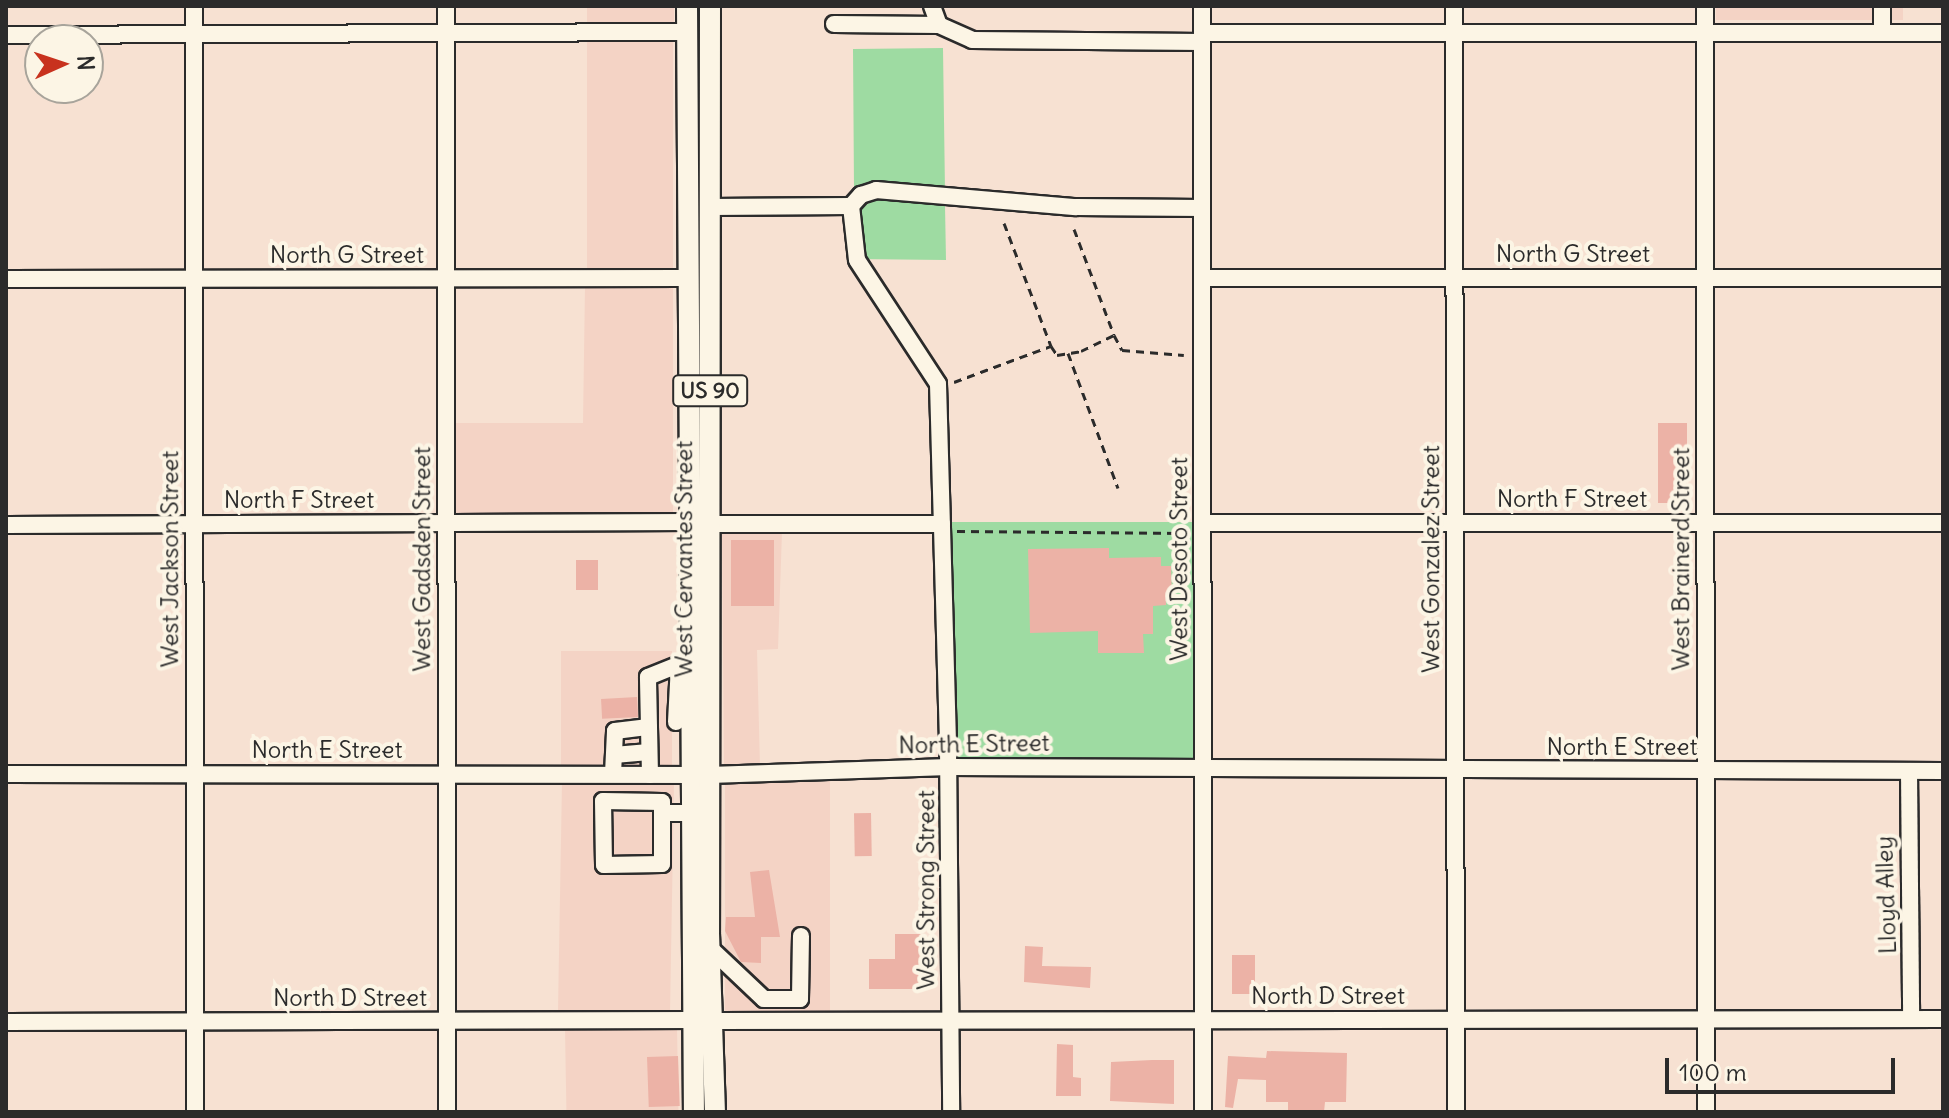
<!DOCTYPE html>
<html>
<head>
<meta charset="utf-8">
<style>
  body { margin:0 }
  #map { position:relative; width:1949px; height:1118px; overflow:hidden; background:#f7e1d2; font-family:Delius,sans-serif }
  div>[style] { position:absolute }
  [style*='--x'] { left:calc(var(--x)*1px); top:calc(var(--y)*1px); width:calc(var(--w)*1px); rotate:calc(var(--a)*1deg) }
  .built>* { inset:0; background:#f4d3c5; transform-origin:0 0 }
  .green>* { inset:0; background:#9edba2; transform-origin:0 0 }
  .building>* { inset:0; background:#ecb2a6; transform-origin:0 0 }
  .path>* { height:3px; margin-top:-1.5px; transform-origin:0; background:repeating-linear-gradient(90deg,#2b2b2b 0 8px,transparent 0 14px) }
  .roads { filter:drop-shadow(2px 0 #2b2b2b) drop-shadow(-2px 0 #2b2b2b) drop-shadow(0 2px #2b2b2b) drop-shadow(0 -2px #2b2b2b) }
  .minor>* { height:16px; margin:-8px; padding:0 8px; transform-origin:8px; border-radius:8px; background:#fcf5e5 }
  .major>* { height:20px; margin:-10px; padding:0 10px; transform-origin:10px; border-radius:10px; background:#fcf5e5 }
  span { translate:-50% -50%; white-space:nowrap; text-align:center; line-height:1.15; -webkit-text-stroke:8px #fcf5e5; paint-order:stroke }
  .shield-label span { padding:2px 6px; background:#fcf5e5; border:2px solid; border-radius:6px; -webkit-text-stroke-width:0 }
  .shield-label { font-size:22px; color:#2b2b2b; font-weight:700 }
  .street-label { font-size:24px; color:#2b2b2b }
  .frame { position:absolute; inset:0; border:8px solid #2b2b2b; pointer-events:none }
  .north { position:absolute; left:24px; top:24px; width:80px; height:80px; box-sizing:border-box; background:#fcf5e5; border:2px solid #a8a49b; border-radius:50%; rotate:87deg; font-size:22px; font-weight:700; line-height:32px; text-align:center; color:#2b2b2b }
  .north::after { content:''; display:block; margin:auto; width:28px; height:36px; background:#c8321e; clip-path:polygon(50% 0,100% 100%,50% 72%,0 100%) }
  .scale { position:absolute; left:1665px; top:1058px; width:230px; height:36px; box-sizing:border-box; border:4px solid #2b2b2b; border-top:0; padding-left:10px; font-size:24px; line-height:28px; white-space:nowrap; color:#2b2b2b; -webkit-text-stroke:6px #fcf5e5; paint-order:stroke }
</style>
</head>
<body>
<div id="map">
  <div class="built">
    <i style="left:587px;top:6px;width:87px;height:19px"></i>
    <i style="left:1716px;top:6px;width:187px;height:14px"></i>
    <i style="left:673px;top:40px;width:230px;height:86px;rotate:90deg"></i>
    <i style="clip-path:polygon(585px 286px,673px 286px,673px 515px,455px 517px,455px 423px,583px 423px)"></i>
    <i style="clip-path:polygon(722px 532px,782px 532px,778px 649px,757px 650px,760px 766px,724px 767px)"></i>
    <i style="left:561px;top:651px;width:111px;height:115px"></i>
    <i style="left:830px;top:779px;width:234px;height:105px;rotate:90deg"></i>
    <i style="left:562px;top:782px;width:112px;height:231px;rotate:1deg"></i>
    <i style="left:677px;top:1028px;width:84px;height:112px;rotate:89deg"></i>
  </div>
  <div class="green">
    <i style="clip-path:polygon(943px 48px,945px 191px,873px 183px,854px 190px,853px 49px)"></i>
    <i style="clip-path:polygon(877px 198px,945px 206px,946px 260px,854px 259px,858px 210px)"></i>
    <i style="left:1193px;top:522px;width:238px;height:243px;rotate:90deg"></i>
  </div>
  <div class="building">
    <i style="left:1658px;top:423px;width:29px;height:80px"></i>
    <i style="left:731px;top:540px;width:43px;height:66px"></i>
    <i style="clip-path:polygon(1109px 548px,1109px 558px,1161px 557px,1161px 566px,1171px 566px,1172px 595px,1166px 595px,1166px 605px,1153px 606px,1153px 634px,1143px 634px,1144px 653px,1098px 653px,1098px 631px,1030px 633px,1028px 549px)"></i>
    <i style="left:576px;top:560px;width:22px;height:30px"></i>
    <i style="left:637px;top:697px;width:20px;height:36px;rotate:87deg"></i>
    <i style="left:871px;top:813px;width:43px;height:17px;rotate:89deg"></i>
    <i style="clip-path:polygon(769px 870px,780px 937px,761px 937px,761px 963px,741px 962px,725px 931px,726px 917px,755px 917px,750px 872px)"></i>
    <i style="clip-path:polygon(895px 934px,924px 934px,924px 989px,869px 989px,869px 959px,895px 959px)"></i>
    <i style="clip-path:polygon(1025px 946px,1043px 947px,1042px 966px,1091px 967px,1090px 988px,1024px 982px)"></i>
    <i style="left:1232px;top:955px;width:23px;height:39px"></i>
    <i style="clip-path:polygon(1057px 1044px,1073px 1045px,1073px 1077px,1081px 1078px,1081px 1096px,1056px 1096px)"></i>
    <i style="clip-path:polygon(1267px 1051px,1347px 1053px,1346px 1102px,1325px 1102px,1324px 1112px,1288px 1112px,1288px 1102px,1266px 1102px,1266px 1080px,1238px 1079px,1233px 1108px,1225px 1107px,1228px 1056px,1266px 1058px)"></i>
    <i style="left:678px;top:1056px;width:50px;height:31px;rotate:88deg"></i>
    <i style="clip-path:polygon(1152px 1060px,1174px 1060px,1174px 1104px,1110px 1101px,1111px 1062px)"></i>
  </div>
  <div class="path">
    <i style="--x:1004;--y:223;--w:132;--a:69.1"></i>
    <i style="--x:1074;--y:229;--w:113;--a:69.3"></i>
    <i style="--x:1068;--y:353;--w:144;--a:69.7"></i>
    <i style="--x:954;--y:382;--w:103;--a:-20.4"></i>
    <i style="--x:1051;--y:346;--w:11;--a:56"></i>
    <i style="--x:1057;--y:355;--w:24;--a:-9"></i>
    <i style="--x:1081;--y:351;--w:37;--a:-26"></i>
    <i style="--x:1114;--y:335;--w:17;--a:62"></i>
    <i style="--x:1122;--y:350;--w:62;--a:4.6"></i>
    <i style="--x:957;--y:531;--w:229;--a:0.5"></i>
  </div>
  <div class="roads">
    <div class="minor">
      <i style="--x:194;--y:6;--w:1106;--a:89.95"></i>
      <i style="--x:446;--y:6;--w:1106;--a:89.95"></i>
      <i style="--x:932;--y:6;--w:20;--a:70"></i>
      <i style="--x:939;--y:25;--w:36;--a:24"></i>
      <i style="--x:972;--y:40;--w:230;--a:0.5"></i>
      <i style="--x:1202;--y:6;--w:1106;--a:89.95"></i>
      <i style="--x:1454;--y:6;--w:1106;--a:89.9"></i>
      <i style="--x:1705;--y:6;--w:1106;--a:89.95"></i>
      <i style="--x:1882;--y:6;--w:27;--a:90"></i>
      <i style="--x:834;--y:24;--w:105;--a:0.5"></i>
      <i style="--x:1202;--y:33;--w:741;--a:0"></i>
      <i style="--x:6;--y:35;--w:681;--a:-0.25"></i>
      <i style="--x:851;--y:206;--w:54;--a:83.7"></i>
      <i style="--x:857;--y:260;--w:148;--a:56.8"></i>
      <i style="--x:938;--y:384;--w:363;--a:88.4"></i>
      <i style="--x:948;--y:747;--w:365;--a:89.5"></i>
      <i style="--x:710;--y:207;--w:141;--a:-0.4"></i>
      <i style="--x:851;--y:206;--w:15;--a:-48"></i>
      <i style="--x:861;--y:195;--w:16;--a:-18"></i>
      <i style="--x:876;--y:190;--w:201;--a:4.9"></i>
      <i style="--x:1076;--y:207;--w:126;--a:0.5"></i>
      <i style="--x:1202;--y:278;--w:741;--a:0"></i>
      <i style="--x:6;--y:279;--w:683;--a:-0.08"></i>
      <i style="--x:1202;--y:523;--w:741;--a:0"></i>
      <i style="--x:710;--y:524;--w:232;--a:0"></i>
      <i style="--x:6;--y:525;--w:683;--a:-0.25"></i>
      <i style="--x:676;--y:722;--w:58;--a:-87"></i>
      <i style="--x:614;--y:755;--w:35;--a:-5"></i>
      <i style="--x:1909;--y:771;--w:248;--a:89.5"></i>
      <i style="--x:6;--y:774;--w:703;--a:0.08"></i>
      <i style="--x:709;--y:775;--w:240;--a:-1.9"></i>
      <i style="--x:949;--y:767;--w:994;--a:0.23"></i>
      <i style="--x:613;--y:774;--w:43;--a:-87.3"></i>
      <i style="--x:615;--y:731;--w:34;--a:-7"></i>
      <i style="--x:650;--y:775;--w:98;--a:-91.2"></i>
      <i style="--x:648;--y:677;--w:45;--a:-22"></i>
      <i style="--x:662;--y:813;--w:11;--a:-90"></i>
      <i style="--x:662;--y:802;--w:59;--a:-179"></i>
      <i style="--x:603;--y:801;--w:64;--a:89.1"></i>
      <i style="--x:604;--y:865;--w:58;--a:-1"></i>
      <i style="--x:662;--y:864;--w:51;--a:-90"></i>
      <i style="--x:662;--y:813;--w:27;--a:0"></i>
      <i style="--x:710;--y:948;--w:74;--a:43.4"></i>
      <i style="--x:764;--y:999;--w:36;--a:0"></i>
      <i style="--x:800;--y:999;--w:63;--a:-89.1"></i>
      <i style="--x:714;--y:1021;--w:1229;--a:-0.09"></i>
      <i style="--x:6;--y:1022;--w:688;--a:-0.17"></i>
    </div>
    <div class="major">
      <i style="--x:687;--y:6;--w:1106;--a:89.64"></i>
      <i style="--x:710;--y:6;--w:927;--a:90.06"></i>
      <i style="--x:709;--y:933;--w:179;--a:88.1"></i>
    </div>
  </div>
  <div class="shield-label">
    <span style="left:710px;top:391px">US 90</span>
  </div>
  <div class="street-label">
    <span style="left:1573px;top:254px">North G Street</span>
    <span style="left:347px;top:255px">North G Street</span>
    <span style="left:1572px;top:499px">North F Street</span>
    <span style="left:299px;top:500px">North F Street</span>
    <span style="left:170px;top:559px;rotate:-90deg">West Jackson Street</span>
    <span style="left:422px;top:559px;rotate:-90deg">West Gadsden Street</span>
    <span style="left:684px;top:559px;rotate:-90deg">West Cervantes Street</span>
    <span style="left:1179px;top:559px;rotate:-90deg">West Desoto Street</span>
    <span style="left:1431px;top:559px;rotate:-90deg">West Gonzalez Street</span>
    <span style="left:1681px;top:559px;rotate:-90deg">West Brainerd Street</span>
    <span style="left:974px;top:744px;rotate:-1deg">North E Street</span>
    <span style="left:1622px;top:747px">North E Street</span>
    <span style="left:327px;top:750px">North E Street</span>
    <span style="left:926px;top:890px;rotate:-90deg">West Strong Street</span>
    <span style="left:1886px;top:895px;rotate:-92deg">Lloyd Alley</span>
    <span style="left:1328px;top:996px">North D Street</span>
    <span style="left:350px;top:998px">North D Street</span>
  </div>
  <div class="frame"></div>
  <div class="north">N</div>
  <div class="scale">100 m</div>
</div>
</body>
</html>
